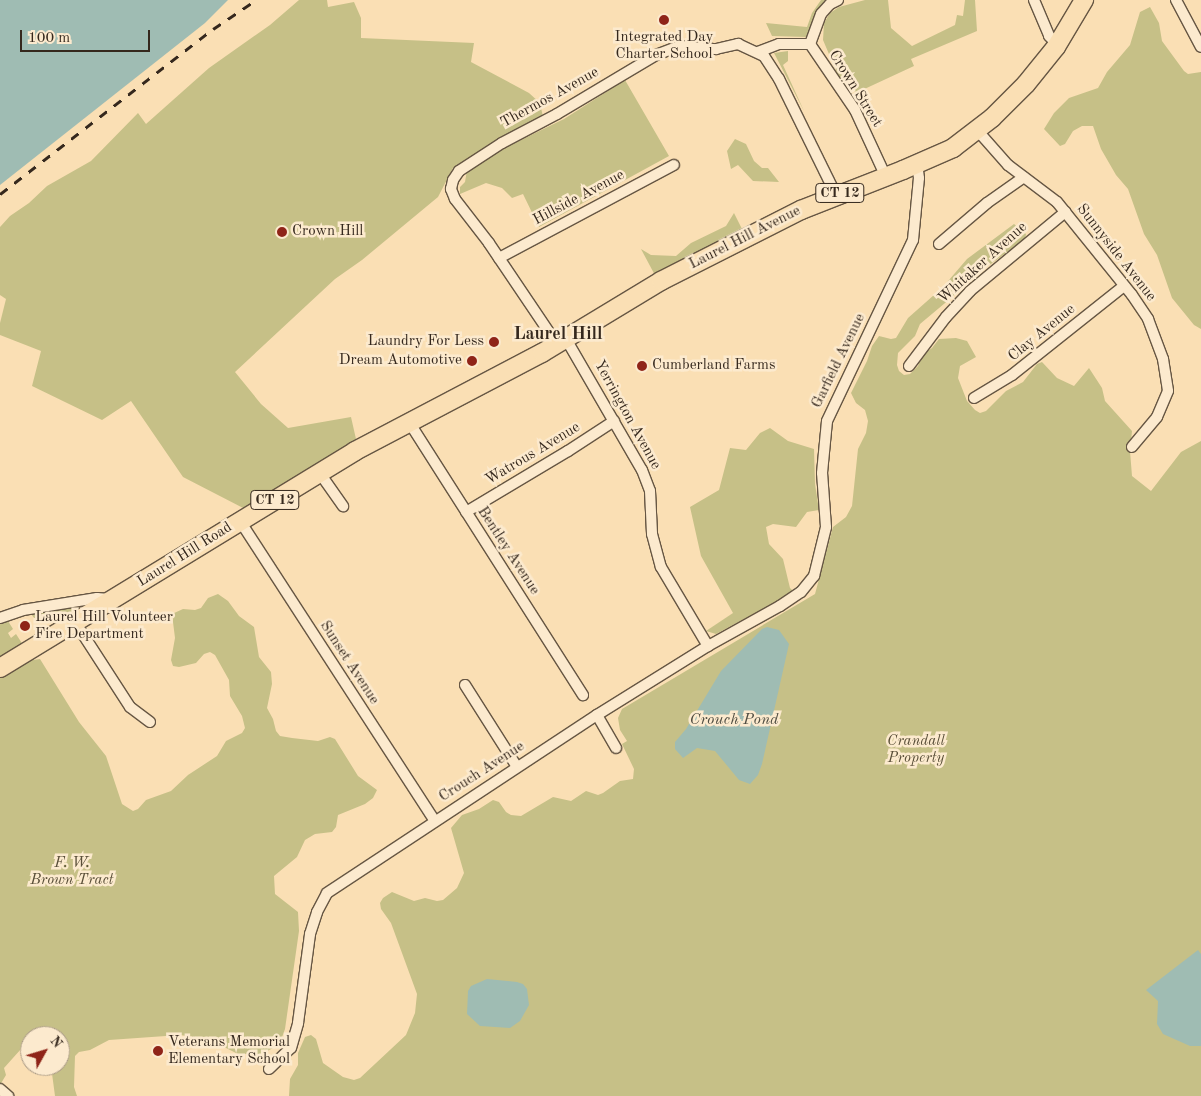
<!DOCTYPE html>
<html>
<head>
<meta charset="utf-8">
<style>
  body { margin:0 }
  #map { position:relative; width:1201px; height:1096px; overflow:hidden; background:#fadfb4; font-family:"Old Standard TT",serif }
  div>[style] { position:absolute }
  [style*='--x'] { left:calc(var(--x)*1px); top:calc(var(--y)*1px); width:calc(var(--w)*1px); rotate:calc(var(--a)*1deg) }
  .green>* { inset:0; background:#c6c087 }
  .water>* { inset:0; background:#9fbcb3 }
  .roads { filter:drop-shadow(1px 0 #665643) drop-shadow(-1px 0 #665643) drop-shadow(0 1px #665643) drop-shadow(0 -1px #665643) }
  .minor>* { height:10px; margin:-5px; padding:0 5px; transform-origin:5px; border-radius:5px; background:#fceace }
  .trunk>* { height:18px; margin:-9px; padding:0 9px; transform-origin:9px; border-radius:9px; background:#fadfb4 }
  .rail>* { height:2.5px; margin-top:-1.25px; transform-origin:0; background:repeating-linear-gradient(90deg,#35281d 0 9px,transparent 0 18px) }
  .dots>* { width:14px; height:14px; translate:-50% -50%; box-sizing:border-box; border:2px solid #fceace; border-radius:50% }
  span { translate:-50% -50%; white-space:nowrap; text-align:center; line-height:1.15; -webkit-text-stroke:5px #fceace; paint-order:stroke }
  .shield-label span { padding:1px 4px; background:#fceace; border:1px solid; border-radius:4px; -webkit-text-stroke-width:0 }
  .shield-label { font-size:14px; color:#35281d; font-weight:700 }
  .poi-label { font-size:15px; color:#35281d }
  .left { translate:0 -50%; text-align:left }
  .right { translate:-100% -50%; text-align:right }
  .street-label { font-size:15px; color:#35281d }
  .park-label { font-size:15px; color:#594e38; font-style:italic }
  .water-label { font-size:16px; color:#504d42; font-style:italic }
  .quarter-label { font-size:18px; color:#35281d; font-weight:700 }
  .north { position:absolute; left:20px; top:1026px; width:50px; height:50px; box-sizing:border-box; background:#fceace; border:1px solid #ac9c87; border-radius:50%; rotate:51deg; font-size:14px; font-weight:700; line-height:20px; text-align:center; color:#35281d }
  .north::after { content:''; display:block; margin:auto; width:18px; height:22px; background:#8f2418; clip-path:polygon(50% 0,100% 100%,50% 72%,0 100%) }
  .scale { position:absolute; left:20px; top:30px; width:130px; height:22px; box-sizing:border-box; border:2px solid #35281d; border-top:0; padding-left:6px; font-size:15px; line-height:18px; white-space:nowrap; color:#35281d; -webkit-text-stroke:4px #fceace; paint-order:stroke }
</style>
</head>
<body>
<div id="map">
  <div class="green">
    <i style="clip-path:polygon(299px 0,327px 0,328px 7px,354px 2px,361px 18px,361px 38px,474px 43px,471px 62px,529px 93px,540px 103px,543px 117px,453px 168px,438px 197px,362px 260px,335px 279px,235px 372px,261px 404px,288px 428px,351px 417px,356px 439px,247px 510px,183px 477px,131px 401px,102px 420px,32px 386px,41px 351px,0 335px,0 323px,6px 299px,0 295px,0 227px,10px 216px,29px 203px,47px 186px,91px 161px,138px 113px,146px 124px,209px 68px,270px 25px)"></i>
    <i style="clip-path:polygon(821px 0,831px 0,818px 13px,806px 37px,772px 36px,766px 23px,807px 27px,812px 13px)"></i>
    <i style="clip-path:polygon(865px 0,888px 0,891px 28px,912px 46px,955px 25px,957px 15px,963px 16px,965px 0,975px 0,977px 31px,911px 59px,914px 66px,858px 92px,850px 90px,840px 80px,823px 40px,824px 23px,830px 13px,839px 7px)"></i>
    <i style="clip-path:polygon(1150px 7px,1159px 23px,1162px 41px,1184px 71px,1188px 74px,1201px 72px,1201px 329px,1194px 325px,1172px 298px,1157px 255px,1144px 234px,1128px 189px,1116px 175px,1101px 149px,1093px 126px,1082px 126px,1073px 131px,1065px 144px,1060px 146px,1044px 129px,1054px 113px,1069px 98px,1098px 88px,1107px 72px,1130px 45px,1140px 12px)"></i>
    <i style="clip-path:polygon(788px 51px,788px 61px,783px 65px,804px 111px,774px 53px)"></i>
    <i style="clip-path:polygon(625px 80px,669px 156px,539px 227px,523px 194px,512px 198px,502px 188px,486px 183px,460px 194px,460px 187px,465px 182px,467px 170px,480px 160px,564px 119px)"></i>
    <i style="clip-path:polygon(735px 139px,746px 144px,754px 161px,762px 168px,768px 168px,779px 182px,753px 181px,738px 165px,731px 169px,727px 151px)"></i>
    <i style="clip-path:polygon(734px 213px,744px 233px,657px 279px,641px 249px,651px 255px,676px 256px,691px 243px,726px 226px)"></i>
    <i style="clip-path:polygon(1014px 224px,1026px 234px,1025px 239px,969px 280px,957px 293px,920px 324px,915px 336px,898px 353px,897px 365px,899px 371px,904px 375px,910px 374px,918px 366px,922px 355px,932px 348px,939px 339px,956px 338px,967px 341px,976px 357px,960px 366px,958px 378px,967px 401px,975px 410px,980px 413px,986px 411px,1006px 391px,1023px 382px,1037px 364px,1042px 362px,1057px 378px,1074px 386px,1089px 368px,1102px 388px,1105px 401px,1132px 431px,1130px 451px,1132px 476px,1151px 491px,1181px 452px,1201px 441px,1201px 1096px,289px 1096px,290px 1079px,298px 1065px,298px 1053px,305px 1037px,311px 1035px,316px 1039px,323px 1063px,343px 1077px,354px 1080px,360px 1078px,406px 1035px,415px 1013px,417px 994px,391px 923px,381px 909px,380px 903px,383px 898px,392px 892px,414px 901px,425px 898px,437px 901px,443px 900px,457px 888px,464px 873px,451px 828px,462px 815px,479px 809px,493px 800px,499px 802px,506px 812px,511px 815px,521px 816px,553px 797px,571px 801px,586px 791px,598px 795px,603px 793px,620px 781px,633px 779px,634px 769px,622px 744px,627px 741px,620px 730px,618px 718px,622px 709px,815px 594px,833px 527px,846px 517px,852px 506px,858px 449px,866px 433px,868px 421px,865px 410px,856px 403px,851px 393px,867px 361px,872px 346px,879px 336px,891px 339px,896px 338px,908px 318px,943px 287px,967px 259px)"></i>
    <i style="clip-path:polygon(770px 428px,788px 441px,814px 449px,815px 484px,819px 510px,807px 512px,796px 527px,773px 524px,766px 527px,769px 544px,783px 559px,790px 588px,794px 592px,716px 634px,706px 631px,733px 613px,701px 556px,690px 507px,719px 490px,730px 448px,746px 450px,760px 433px)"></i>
    <i style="clip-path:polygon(218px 594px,228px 601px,239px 616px,254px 627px,259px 657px,271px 672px,272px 684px,267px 708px,273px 719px,276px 731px,280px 736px,292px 738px,318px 741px,330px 737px,335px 739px,358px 776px,377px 790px,373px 798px,365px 804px,338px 815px,336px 827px,332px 832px,315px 834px,305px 840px,297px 857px,274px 876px,275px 894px,298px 912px,299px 931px,285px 1029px,281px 1040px,273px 1048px,262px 1054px,238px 1054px,208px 1039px,180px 1035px,109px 1040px,90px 1050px,79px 1052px,75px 1056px,74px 1087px,77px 1096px,55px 1096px,51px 1066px,60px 1066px,60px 1036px,40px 1036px,37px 1031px,30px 1036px,30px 1039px,4px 1068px,6px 1075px,0 1085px,0 677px,26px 661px,40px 659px,79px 722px,106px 756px,122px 804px,133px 811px,138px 809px,146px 800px,171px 791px,188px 775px,217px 756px,226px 741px,242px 733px,245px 728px,242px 716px,230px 696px,229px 680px,215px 655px,210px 652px,204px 654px,196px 663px,179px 667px,173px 666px,171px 660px,175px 638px,172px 614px,183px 609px,195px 610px,201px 608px,208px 598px)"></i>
    <i style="clip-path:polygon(97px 601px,65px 623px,60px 612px,44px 620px,41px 616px,35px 619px,31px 614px)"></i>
    <i style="clip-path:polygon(8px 621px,13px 629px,8px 633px,11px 638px,16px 634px,25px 648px,0 661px,0 624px)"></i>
  </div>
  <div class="water">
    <i style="clip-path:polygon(0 0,228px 0,205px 23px,0 185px)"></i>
    <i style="clip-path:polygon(767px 627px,779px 630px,789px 644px,762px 764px,758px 775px,750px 784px,739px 780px,715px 751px,697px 748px,683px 758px,675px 749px,675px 742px,686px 729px,721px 671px,762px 629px)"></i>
    <i style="clip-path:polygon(1198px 950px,1201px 954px,1201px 1046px,1190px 1046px,1163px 1034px,1157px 1024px,1158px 1001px,1146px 990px)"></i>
    <i style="clip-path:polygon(487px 979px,517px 982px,523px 984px,527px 989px,529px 1005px,520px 1021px,510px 1028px,480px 1026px,467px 1014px,468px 991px,471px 986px)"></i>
  </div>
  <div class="roads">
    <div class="minor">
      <i style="--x:838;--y:0;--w:9;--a:153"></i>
      <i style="--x:830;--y:4;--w:13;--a:132"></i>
      <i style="--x:821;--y:14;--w:32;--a:110"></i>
      <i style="--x:810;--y:44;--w:80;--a:55.7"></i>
      <i style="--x:855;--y:110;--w:74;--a:65.2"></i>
      <i style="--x:1034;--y:0;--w:39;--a:67"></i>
      <i style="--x:1049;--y:36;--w:13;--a:45"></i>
      <i style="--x:1176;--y:0;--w:53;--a:62"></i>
      <i style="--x:758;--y:52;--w:22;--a:-21"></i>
      <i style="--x:779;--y:44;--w:31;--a:0"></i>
      <i style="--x:977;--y:130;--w:47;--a:48.5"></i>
      <i style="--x:1008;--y:165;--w:61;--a:37.1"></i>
      <i style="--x:1057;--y:202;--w:119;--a:51.1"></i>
      <i style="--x:1132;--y:295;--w:29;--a:56"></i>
      <i style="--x:1148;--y:319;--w:43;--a:69.4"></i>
      <i style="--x:1163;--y:359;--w:32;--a:81"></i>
      <i style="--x:1168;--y:391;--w:28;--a:113"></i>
      <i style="--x:1157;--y:417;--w:39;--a:130"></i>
      <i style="--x:939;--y:244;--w:63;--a:-40.5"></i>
      <i style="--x:987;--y:203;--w:45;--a:-35.1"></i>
      <i style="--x:499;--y:258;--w:198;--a:-28"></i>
      <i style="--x:566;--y:339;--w:151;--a:59.9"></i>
      <i style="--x:642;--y:470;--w:22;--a:69"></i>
      <i style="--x:650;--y:491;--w:43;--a:87.3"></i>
      <i style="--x:652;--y:534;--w:34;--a:75"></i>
      <i style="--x:661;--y:567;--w:92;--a:59.3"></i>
      <i style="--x:557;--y:344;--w:122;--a:-124"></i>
      <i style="--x:489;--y:243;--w:56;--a:-127.7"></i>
      <i style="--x:455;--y:199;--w:11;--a:-112"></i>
      <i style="--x:451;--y:189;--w:9;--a:-77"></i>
      <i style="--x:453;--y:180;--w:11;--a:-56"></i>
      <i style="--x:459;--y:171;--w:51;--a:-33.1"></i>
      <i style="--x:502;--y:143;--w:62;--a:-27.8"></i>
      <i style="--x:557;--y:114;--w:115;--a:-30.8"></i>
      <i style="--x:656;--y:55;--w:26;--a:-21"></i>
      <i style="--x:680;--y:46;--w:36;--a:5"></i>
      <i style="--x:716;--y:49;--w:23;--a:-13"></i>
      <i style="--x:738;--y:44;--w:29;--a:25"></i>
      <i style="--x:764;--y:56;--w:27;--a:57"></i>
      <i style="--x:779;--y:79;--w:129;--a:63.8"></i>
      <i style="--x:909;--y:366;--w:61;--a:-52.9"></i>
      <i style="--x:946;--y:317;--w:35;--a:-47"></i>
      <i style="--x:970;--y:291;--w:124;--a:-39.7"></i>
      <i style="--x:974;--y:398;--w:44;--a:-31.2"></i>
      <i style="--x:1012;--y:375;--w:143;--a:-38.5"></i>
      <i style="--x:409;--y:422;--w:324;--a:57.5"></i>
      <i style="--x:319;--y:472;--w:42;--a:54.8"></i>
      <i style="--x:466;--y:512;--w:119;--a:-30.9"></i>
      <i style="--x:568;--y:451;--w:55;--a:-33.1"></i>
      <i style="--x:240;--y:521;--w:356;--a:57"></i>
      <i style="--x:0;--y:618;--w:24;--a:-19"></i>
      <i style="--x:23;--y:610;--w:75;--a:-9.2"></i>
      <i style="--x:97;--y:598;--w:12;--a:5"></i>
      <i style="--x:75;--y:622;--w:101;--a:57.1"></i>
      <i style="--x:130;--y:707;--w:25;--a:37"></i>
      <i style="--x:465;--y:685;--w:97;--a:57.6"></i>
      <i style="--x:597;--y:715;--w:38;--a:60"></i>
      <i style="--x:269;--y:1069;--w:30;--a:-44"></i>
      <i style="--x:291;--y:1048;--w:26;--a:-74"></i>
      <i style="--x:298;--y:1023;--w:90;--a:-82.3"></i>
      <i style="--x:310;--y:934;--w:23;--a:-72"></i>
      <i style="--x:317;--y:912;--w:21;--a:-62"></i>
      <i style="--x:327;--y:893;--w:323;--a:-33.4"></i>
      <i style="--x:597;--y:715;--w:131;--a:-31.9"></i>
      <i style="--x:708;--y:646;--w:82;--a:-29.1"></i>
      <i style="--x:780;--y:606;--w:25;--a:-34"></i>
      <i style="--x:801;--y:592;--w:21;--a:-51"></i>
      <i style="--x:814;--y:576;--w:50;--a:-76.2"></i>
      <i style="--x:826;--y:527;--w:54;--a:-94.2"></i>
      <i style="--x:822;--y:473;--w:52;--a:-84.5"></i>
      <i style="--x:827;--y:421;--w:200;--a:-64.6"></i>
      <i style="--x:913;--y:240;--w:62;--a:-84.5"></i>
      <i style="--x:919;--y:178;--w:14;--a:-98"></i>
      <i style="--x:0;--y:1089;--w:11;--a:41"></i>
    </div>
    <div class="trunk">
      <i style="--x:0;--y:668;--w:416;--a:-31.4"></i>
      <i style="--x:355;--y:451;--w:211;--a:-27.7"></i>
      <i style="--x:542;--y:353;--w:139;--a:-31.2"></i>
      <i style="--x:661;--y:281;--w:157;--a:-26.9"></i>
      <i style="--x:801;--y:210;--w:110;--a:-21.4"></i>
      <i style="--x:903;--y:170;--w:55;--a:-23.7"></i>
      <i style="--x:953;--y:148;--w:49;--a:-37.6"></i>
      <i style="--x:992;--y:118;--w:48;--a:-45"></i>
      <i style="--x:1026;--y:84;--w:48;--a:-51"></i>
      <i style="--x:1056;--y:47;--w:55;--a:-59.2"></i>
    </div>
  </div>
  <div class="rail">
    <i style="--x:0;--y:194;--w:269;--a:-37.8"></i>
    <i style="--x:213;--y:29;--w:52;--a:-34"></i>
  </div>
  <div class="dots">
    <i style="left:664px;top:20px;background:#8f2418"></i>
    <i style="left:282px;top:232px;background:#8f2418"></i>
    <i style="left:494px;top:342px;background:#8f2418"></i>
    <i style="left:472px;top:361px;background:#8f2418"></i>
    <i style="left:642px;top:366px;background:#8f2418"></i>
    <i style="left:25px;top:626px;background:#8f2418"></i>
    <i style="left:158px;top:1051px;background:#8f2418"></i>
  </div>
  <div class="shield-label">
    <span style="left:840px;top:193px">CT 12</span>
    <span style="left:275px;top:500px">CT 12</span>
  </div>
  <div class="poi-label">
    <span style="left:664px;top:46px">Integrated Day<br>Charter School</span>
    <span class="left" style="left:292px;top:232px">Crown Hill</span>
    <span class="right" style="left:484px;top:342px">Laundry For Less</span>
    <span class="right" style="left:462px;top:361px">Dream Automotive</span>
    <span class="left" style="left:652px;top:366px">Cumberland Farms</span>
    <span class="left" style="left:35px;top:626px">Laurel Hill Volunteer<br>Fire Department</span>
    <span class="left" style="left:168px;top:1051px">Veterans Memorial<br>Elementary School</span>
  </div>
  <div class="street-label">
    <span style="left:855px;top:89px;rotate:58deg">Crown Street</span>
    <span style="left:550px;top:98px;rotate:-29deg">Thermos Avenue</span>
    <span style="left:579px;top:198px;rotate:-28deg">Hillside Avenue</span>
    <span style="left:745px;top:238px;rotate:-27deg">Laurel Hill Avenue</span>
    <span style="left:1116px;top:253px;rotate:52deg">Sunnyside Avenue</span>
    <span style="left:983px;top:263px;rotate:-42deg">Whitaker Avenue</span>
    <span style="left:1042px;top:333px;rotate:-39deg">Clay Avenue</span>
    <span style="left:839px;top:361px;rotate:-64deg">Garfield Avenue</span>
    <span style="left:627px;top:415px;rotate:61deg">Yerrington Avenue</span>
    <span style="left:533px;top:454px;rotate:-31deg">Watrous Avenue</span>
    <span style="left:508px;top:551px;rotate:57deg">Bentley Avenue</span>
    <span style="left:185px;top:555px;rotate:-32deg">Laurel Hill Road</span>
    <span style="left:349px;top:663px;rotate:57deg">Sunset Avenue</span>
    <span style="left:482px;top:772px;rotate:-33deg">Crouch Avenue</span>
  </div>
  <div class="park-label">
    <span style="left:916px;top:750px">Crandall<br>Property</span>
    <span style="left:72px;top:872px">F. W.<br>Brown Tract</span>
  </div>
  <div class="water-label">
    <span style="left:734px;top:720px">Crouch Pond</span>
  </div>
  <div class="quarter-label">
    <span style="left:558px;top:334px">Laurel Hill</span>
  </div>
  <div class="north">N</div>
  <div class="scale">100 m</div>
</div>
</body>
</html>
